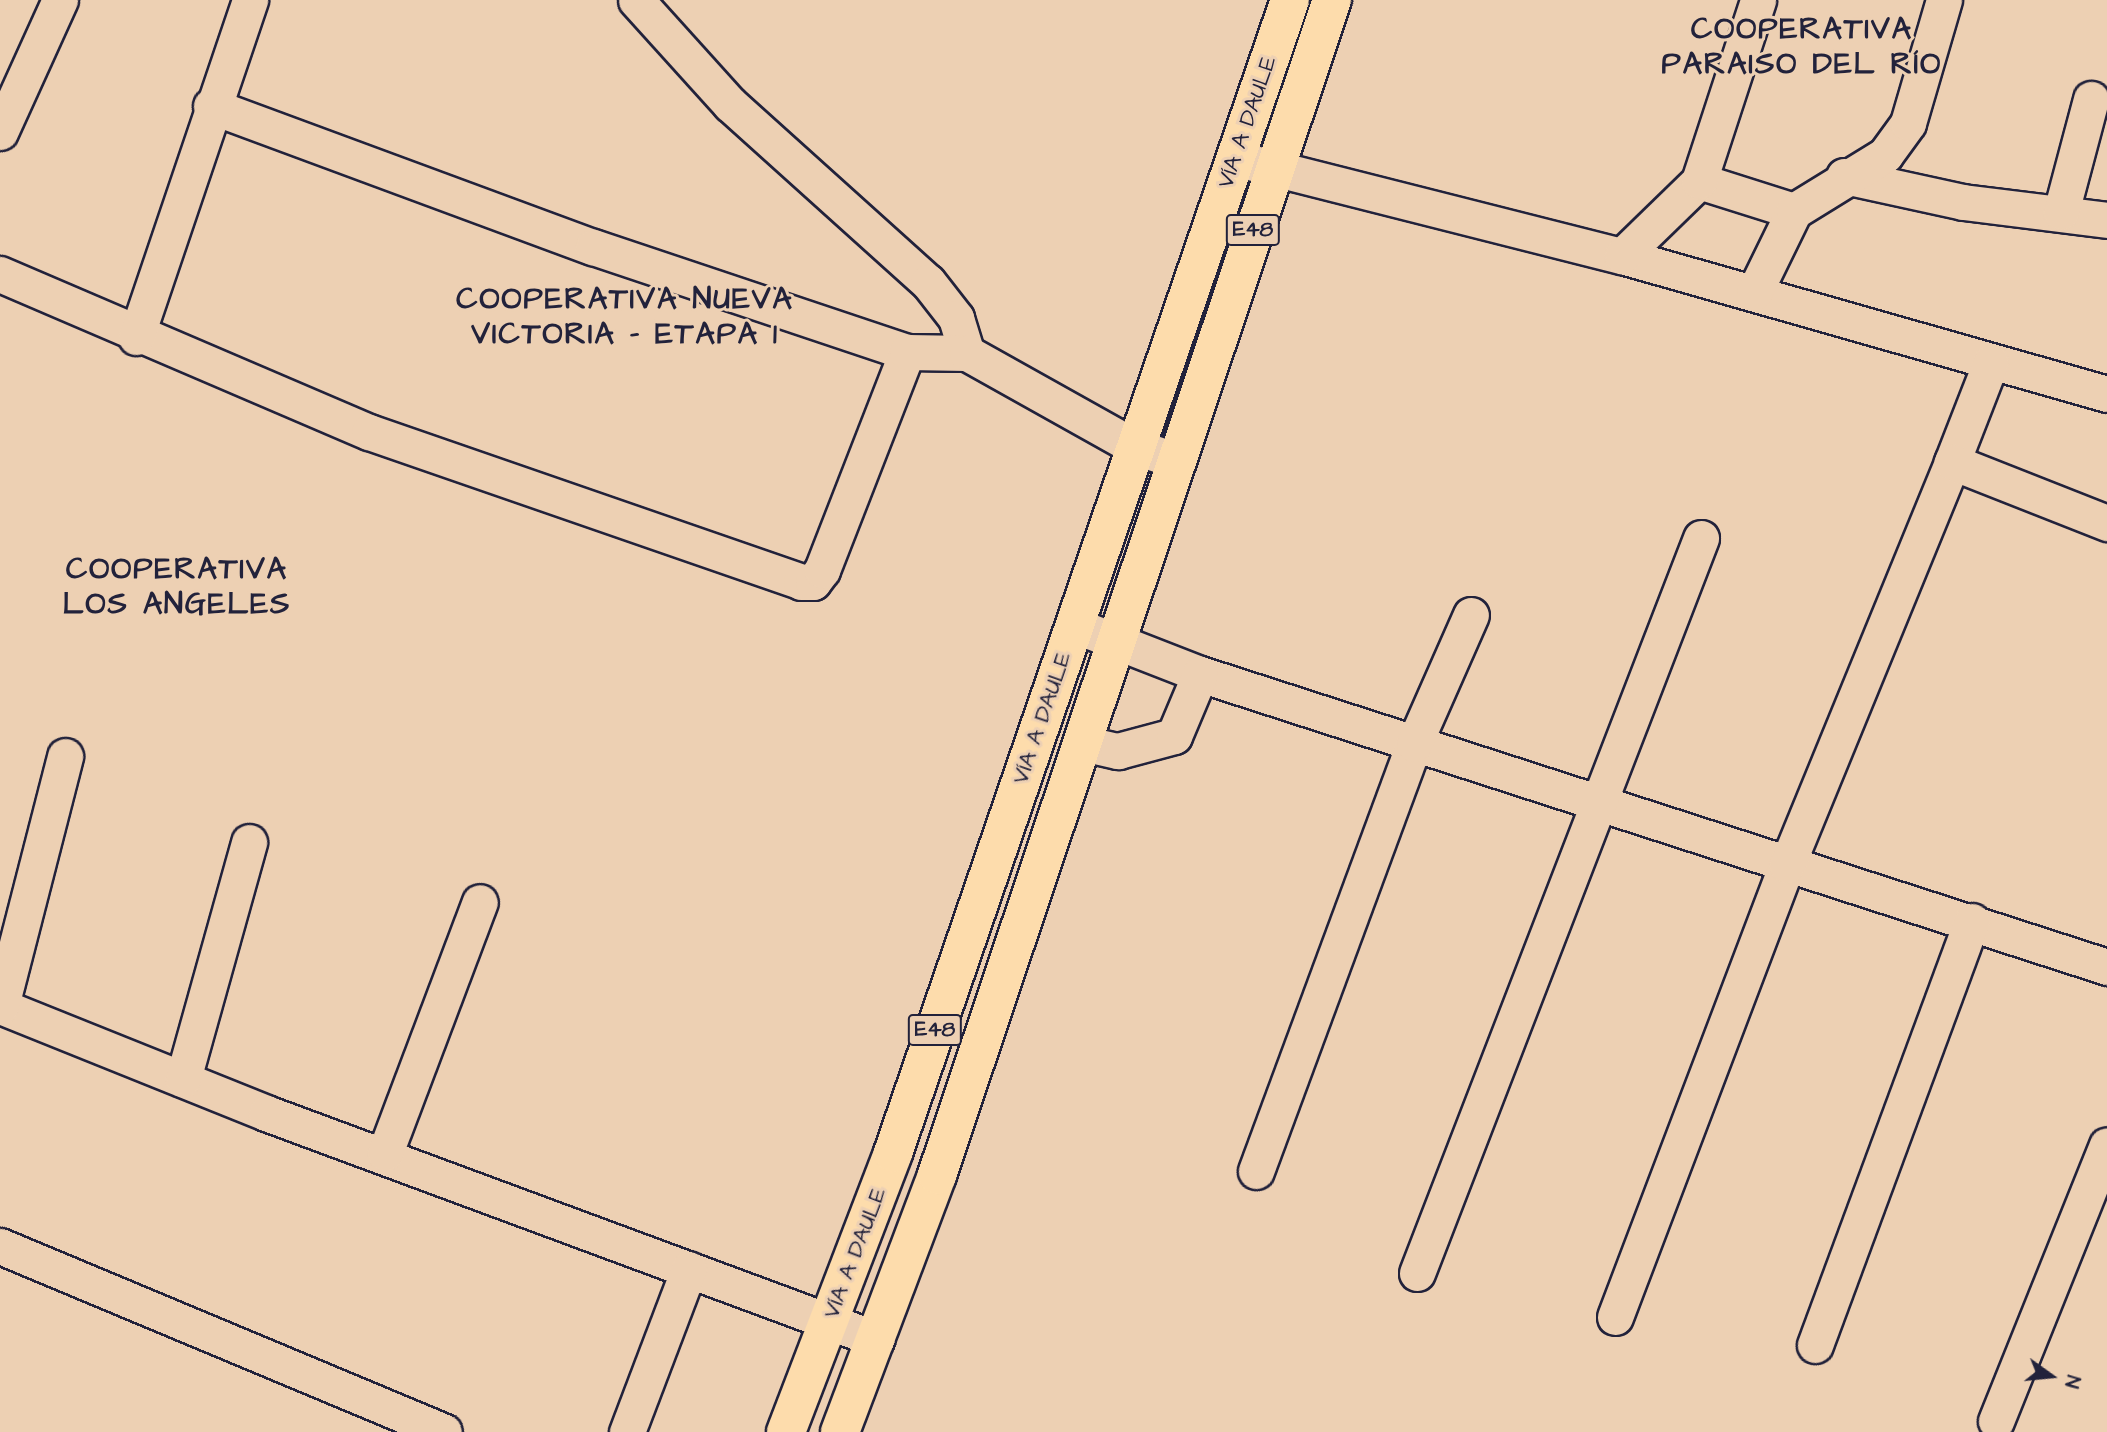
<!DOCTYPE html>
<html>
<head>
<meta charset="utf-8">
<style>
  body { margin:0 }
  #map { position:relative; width:2107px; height:1432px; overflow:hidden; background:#edd0b3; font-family:"Architects Daughter",sans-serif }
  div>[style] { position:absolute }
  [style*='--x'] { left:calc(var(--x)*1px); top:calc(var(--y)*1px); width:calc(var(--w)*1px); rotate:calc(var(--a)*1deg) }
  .roads { filter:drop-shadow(2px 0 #22223b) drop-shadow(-2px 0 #22223b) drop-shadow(0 2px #22223b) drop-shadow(0 -2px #22223b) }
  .minor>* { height:35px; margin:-17.5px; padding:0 17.5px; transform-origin:17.5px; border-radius:17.5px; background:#edd0b3 }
  .highway>* { height:38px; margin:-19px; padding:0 19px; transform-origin:19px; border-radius:19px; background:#fddcac }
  span { translate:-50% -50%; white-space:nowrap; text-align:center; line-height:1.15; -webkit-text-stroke:6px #edd0b3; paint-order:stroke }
  .shield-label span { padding:2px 5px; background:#edd0b3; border:2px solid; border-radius:5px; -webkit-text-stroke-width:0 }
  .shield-label { font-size:21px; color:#22223b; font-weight:700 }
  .street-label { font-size:23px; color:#22223b }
  .district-label { font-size:30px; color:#22223b; font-weight:700; letter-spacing:2px }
  .north { position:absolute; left:2016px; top:1341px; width:70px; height:70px; -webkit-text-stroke:5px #edd0b3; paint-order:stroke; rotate:105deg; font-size:19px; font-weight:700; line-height:28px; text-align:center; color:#22223b }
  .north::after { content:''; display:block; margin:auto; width:24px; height:32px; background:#22223b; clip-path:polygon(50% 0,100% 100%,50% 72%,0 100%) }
</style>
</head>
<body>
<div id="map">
  <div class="roads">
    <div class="minor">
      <i style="--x:636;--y:0;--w:140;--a:47.9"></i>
      <i style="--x:730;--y:104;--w:266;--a:42"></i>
      <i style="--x:928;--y:282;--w:46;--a:52.1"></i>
      <i style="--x:956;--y:318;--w:37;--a:73"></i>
      <i style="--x:211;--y:106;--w:407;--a:20.3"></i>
      <i style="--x:593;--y:247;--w:331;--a:18.5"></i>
      <i style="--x:0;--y:132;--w:145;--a:-65.6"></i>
      <i style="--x:1234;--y:158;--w:400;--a:14.2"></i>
      <i style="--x:1622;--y:256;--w:504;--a:15.88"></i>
      <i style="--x:1844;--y:176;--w:122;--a:12.3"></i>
      <i style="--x:1963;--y:202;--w:145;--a:7.1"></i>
      <i style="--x:1699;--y:181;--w:100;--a:17.5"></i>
      <i style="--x:2061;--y:212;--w:117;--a:-75.1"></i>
      <i style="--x:1622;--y:256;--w:107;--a:-44.2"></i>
      <i style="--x:1699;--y:181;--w:190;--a:-71.9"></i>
      <i style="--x:0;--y:274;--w:401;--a:23.2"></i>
      <i style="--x:369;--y:432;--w:457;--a:19.1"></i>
      <i style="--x:801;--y:582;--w:12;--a:0"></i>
      <i style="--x:813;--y:582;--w:15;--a:-53"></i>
      <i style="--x:822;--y:570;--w:234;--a:-68.7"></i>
      <i style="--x:907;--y:352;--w:60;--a:1"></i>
      <i style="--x:967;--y:353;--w:193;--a:29.2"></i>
      <i style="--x:1135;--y:447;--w:42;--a:18"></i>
      <i style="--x:1754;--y:293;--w:91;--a:-64"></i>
      <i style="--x:1794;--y:211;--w:107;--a:-31.6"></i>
      <i style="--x:1885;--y:155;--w:39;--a:-54"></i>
      <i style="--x:1908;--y:123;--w:128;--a:-73.7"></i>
      <i style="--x:136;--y:337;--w:356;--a:-71.3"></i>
      <i style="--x:1952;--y:462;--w:107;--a:-68.7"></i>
      <i style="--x:1074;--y:625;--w:135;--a:21.3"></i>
      <i style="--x:1200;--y:674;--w:953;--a:17.9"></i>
      <i style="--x:1082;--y:743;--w:37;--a:13"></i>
      <i style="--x:1118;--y:751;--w:58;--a:-15"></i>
      <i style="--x:1174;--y:736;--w:67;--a:-67.2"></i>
      <i style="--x:0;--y:1006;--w:287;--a:21.9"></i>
      <i style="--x:266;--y:1113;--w:651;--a:20.33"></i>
      <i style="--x:1;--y:1006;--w:258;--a:-75.6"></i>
      <i style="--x:183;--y:1079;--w:246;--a:-74.4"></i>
      <i style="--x:385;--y:1153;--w:268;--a:-69.3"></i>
      <i style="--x:1256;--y:1171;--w:455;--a:-69.7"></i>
      <i style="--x:1414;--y:744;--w:141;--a:-66.2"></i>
      <i style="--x:0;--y:1246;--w:481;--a:22.7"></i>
      <i style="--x:1417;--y:1273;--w:788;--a:-68.87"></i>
      <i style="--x:1615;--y:1317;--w:484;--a:-69.2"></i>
      <i style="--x:1787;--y:865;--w:435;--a:-67.7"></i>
      <i style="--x:1952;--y:462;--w:167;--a:21.5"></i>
      <i style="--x:1815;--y:1345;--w:452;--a:-69.7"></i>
      <i style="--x:1996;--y:1421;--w:297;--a:-68.1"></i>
      <i style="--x:627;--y:1432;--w:174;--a:-69.2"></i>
    </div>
    <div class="highway">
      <i style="--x:786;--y:1432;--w:299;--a:-69"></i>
      <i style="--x:893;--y:1153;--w:1219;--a:-71"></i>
      <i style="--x:840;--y:1432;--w:275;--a:-69.3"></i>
      <i style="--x:937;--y:1175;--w:1240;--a:-71.42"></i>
    </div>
  </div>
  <div class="shield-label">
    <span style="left:1253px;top:230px">E48</span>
    <span style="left:935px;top:1030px">E48</span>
  </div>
  <div class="street-label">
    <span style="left:1247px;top:122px;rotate:-71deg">VÍA A DAULE</span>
    <span style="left:1042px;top:718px;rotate:-71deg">VÍA A DAULE</span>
    <span style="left:855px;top:1253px;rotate:-69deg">VÍA A DAULE</span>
  </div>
  <div class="district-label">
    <span style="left:1802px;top:46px">COOPERATIVA<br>PARAISO DEL RÍO</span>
    <span style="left:625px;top:316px">COOPERATIVA NUEVA<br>VICTORIA - ETAPA 1</span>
    <span style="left:177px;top:586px">COOPERATIVA<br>LOS ANGELES</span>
  </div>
  <div class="north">N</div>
</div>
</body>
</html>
